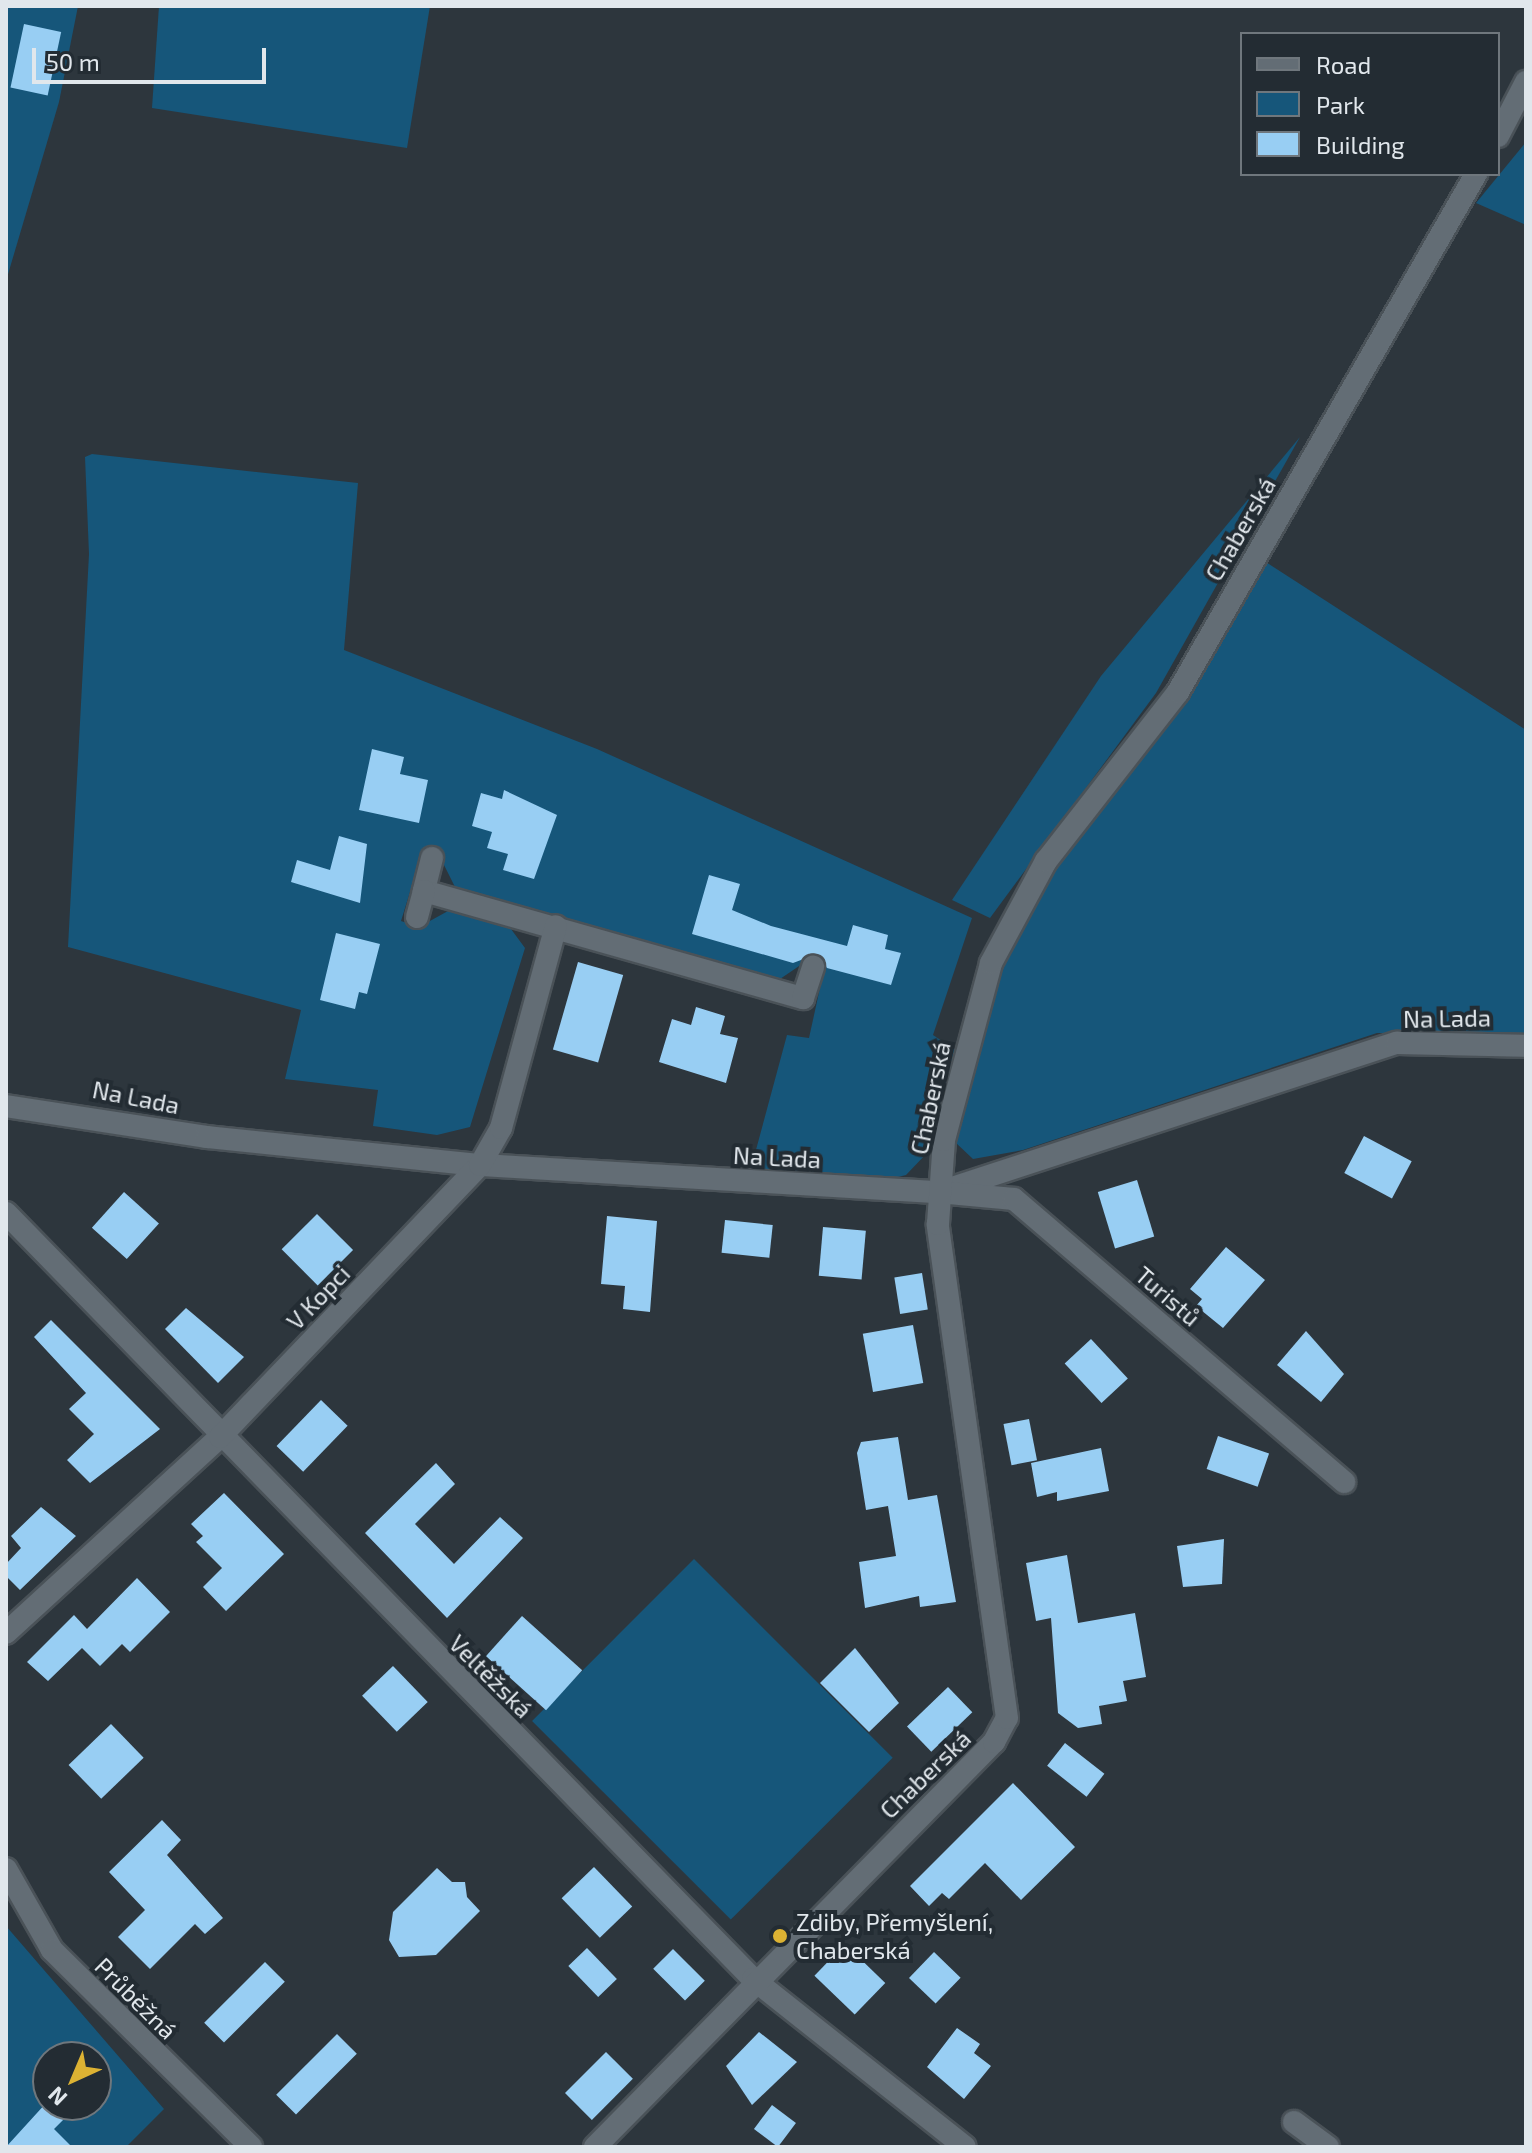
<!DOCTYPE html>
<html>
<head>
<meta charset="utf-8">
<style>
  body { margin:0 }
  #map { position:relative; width:1532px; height:2153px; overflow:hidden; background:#2d363d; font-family:"Exo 2",sans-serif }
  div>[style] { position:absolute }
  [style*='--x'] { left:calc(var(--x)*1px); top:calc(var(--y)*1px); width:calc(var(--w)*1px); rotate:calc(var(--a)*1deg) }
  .green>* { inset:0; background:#16567a; transform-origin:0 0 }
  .building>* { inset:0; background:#98cef3; transform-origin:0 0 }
  .roads { filter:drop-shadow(2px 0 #4a5258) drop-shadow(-2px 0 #4a5258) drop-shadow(0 2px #4a5258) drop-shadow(0 -2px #4a5258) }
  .minor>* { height:22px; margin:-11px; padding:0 11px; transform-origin:11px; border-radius:11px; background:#636d75 }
  .tertiary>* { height:22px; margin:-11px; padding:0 11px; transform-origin:11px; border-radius:11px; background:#636d75 }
  .dots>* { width:22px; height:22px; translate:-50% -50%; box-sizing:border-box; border:4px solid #232c33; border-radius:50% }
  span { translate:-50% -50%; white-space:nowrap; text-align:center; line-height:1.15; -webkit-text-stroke:8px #232c33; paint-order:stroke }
  .street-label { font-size:24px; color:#e1e7ec }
  .poi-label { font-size:24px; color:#e1e7ec }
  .left { translate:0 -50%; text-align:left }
  .frame { position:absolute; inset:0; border:8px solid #e1e7ec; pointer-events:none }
  .legend { position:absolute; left:1240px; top:32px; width:260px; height:144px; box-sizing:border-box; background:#232c33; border:2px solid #6f777d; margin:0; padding:10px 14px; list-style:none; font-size:24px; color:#e1e7ec }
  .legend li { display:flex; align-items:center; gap:16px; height:40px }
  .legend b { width:40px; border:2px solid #6f777d }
  .north { position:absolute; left:32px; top:2041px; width:80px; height:80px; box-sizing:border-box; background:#232c33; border:2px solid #6f777d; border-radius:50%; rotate:224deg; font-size:22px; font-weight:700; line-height:32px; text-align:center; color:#e1e7ec }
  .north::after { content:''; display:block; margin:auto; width:28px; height:36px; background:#dcb233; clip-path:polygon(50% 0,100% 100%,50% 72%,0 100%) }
  .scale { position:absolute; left:32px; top:48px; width:234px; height:36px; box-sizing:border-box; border:4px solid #e1e7ec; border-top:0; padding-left:10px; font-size:24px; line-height:28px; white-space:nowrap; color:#e1e7ec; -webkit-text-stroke:6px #232c33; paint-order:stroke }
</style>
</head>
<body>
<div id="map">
  <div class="green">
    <i style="clip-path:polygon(6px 6px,78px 6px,59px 102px,6px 281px)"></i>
    <i style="clip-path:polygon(159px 6px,430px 6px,407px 148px,152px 108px)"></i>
    <i style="clip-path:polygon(1526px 142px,1526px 225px,1476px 203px)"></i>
    <i style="clip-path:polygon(1300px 437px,1156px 693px,990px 918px,952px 900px,1101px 676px)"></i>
    <i style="clip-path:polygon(92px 454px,358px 483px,344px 650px,597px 749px,972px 918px,933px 1035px,957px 1051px,927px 1153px,906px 1175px,890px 1179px,750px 1172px,787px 1035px,809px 1038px,825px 965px,808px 960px,780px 979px,670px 950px,455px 887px,439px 855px,423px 850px,401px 921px,419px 927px,448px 911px,511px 929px,525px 948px,470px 1127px,437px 1135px,373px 1126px,378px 1090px,285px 1079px,301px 1010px,68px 947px,89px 554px,85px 457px)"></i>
    <i style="clip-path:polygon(1261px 559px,1526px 730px,1526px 1034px,1377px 1033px,1023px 1150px,973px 1159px,955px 1142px,995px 978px,1023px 917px)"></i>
    <i style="left:694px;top:1559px;width:281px;height:229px;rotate:45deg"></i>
    <i style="clip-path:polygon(evenodd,6px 1926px,164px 2109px,126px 2147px,6px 2147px,6px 1926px,48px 2057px,96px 2057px,96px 2105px,48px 2105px,48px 2057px)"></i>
  </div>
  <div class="building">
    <i style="left:24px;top:24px;width:38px;height:65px;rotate:12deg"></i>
    <i style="clip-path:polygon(372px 749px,404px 757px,400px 774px,428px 780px,419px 823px,359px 810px)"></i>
    <i style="clip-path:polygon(504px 790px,557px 815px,534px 879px,503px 870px,508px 854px,487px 848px,492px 832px,472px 826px,481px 793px,502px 799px)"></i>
    <i style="clip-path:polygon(339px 836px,367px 844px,360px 903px,291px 882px,297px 860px,330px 870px)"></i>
    <i style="clip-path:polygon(709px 875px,740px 884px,732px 910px,771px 926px,847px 946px,853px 925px,888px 935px,885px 949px,901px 953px,891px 985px,827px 968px,817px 954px,793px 963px,692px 934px)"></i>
    <i style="clip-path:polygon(336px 933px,380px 944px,367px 994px,359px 992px,355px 1009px,320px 1000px)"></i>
    <i style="left:578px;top:962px;width:47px;height:91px;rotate:16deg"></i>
    <i style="clip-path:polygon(696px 1007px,725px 1016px,720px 1034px,738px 1038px,726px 1083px,659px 1062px,672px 1019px,691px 1025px)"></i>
    <i style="left:1364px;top:1136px;width:54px;height:42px;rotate:28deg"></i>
    <i style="left:1137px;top:1180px;width:59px;height:41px;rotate:73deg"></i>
    <i style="left:124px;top:1192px;width:47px;height:48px;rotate:42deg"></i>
    <i style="left:317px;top:1214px;width:51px;height:50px;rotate:45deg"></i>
    <i style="clip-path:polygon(607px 1216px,657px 1221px,650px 1312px,623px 1309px,625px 1286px,601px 1284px)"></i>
    <i style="left:725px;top:1220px;width:48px;height:33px;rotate:6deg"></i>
    <i style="left:823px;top:1227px;width:43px;height:49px;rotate:5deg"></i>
    <i style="clip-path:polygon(1226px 1247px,1265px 1280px,1223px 1328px,1196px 1306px,1202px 1299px,1190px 1289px)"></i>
    <i style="left:922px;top:1273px;width:37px;height:28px;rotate:81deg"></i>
    <i style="clip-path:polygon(186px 1308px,244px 1357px,218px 1383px,165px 1329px)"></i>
    <i style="clip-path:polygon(51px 1320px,160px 1429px,90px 1483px,67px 1460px,94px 1434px,69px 1409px,86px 1393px,34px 1337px)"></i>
    <i style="left:913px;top:1325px;width:59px;height:51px;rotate:80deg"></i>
    <i style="clip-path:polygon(1306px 1331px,1344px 1374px,1321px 1402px,1277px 1365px)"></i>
    <i style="left:1091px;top:1339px;width:54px;height:36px;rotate:47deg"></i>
    <i style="left:321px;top:1400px;width:37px;height:64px;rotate:44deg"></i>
    <i style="left:1029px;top:1419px;width:42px;height:26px;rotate:79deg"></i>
    <i style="left:1218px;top:1436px;width:54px;height:35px;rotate:19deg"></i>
    <i style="clip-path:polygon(898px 1437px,908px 1500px,937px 1495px,956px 1602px,920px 1607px,919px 1596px,865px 1608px,859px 1562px,896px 1556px,888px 1506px,866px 1510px,857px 1453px,861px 1442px)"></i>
    <i style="clip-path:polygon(1101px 1448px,1109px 1491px,1057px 1501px,1057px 1492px,1037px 1497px,1031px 1463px)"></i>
    <i style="clip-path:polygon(436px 1463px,455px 1484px,415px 1524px,454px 1564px,500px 1517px,523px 1538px,447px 1618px,365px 1533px)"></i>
    <i style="clip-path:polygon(224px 1493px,284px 1554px,226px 1611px,203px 1587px,222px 1568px,196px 1542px,203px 1536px,191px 1524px)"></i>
    <i style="clip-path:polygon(41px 1507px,76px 1536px,20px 1590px,6px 1576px,6px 1564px,21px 1548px,11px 1536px)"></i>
    <i style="clip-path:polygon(1224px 1539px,1222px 1584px,1183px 1587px,1177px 1546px)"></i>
    <i style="clip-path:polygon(1067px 1555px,1078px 1623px,1135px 1613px,1146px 1677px,1123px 1681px,1127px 1701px,1099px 1706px,1102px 1724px,1078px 1728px,1058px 1713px,1051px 1618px,1036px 1621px,1026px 1563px)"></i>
    <i style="clip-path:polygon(137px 1578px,170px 1612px,130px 1652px,122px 1644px,100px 1666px,82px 1648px,48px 1681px,27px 1662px,74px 1615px,87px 1629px)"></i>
    <i style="left:522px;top:1616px;width:81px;height:54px;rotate:42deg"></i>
    <i style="clip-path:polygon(855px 1648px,899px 1703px,869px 1732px,820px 1683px)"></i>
    <i style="left:393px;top:1666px;width:50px;height:43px;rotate:46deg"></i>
    <i style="left:948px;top:1687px;width:35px;height:57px;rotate:46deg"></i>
    <i style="left:111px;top:1724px;width:47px;height:59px;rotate:46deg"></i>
    <i style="left:1065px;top:1743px;width:50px;height:29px;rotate:38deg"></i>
    <i style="clip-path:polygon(1013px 1783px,1075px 1847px,1021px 1900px,985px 1863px,949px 1899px,942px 1893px,929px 1906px,910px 1886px)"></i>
    <i style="clip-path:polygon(162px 1820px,181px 1840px,167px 1855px,223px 1918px,205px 1934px,195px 1924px,150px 1969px,118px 1937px,145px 1910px,109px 1872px)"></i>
    <i style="left:594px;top:1867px;width:55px;height:45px;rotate:46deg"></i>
    <i style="clip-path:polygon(437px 1868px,452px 1882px,465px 1882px,467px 1897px,480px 1911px,436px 1955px,399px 1957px,389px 1940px,393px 1912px)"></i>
    <i style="left:845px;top:1944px;width:56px;height:44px;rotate:44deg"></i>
    <i style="left:587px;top:1948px;width:43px;height:26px;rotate:46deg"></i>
    <i style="left:673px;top:1949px;width:45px;height:28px;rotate:45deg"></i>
    <i style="left:934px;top:1952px;width:37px;height:36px;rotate:44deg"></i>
    <i style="left:265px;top:1962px;width:28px;height:86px;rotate:45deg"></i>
    <i style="clip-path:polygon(957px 2028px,980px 2044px,974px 2053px,991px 2066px,964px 2099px,927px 2067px)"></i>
    <i style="clip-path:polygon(759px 2032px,797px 2062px,752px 2105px,726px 2066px)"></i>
    <i style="left:337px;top:2034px;width:28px;height:86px;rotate:45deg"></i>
    <i style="left:606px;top:2052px;width:38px;height:58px;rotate:45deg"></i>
    <i style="clip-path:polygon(47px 2102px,64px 2119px,54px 2129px,72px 2147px,6px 2147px)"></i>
    <i style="left:772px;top:2105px;width:30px;height:30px;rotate:37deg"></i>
  </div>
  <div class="roads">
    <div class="minor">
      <i style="--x:1498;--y:136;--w:61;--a:-62.6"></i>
      <i style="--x:432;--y:858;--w:34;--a:104"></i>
      <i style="--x:424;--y:891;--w:394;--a:15.8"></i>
      <i style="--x:803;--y:998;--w:33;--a:-72"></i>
      <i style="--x:417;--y:917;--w:27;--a:-75"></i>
      <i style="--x:6;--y:1106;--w:203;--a:8.8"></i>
      <i style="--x:207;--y:1137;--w:274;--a:5.9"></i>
      <i style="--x:480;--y:1165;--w:461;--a:3.4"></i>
      <i style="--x:940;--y:1192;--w:481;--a:-18.1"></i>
      <i style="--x:1397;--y:1043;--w:129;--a:1.3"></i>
      <i style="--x:949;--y:1193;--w:65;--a:5.3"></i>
      <i style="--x:1014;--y:1199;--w:435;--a:40.6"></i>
      <i style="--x:6;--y:1213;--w:1070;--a:45.72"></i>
      <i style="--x:753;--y:1979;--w:270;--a:38.4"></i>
      <i style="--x:6;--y:1633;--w:290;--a:-42.5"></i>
      <i style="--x:220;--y:1437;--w:376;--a:-46.3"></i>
      <i style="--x:480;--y:1165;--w:43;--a:-60.4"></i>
      <i style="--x:501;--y:1128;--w:209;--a:-74.8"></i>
      <i style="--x:1294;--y:2122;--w:42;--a:36.3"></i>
      <i style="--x:595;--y:2147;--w:569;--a:-45.43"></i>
      <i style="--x:994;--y:1742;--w:27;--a:-62"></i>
      <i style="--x:1007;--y:1718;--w:499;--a:-98"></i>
      <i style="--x:938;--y:1224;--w:84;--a:-85.9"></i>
      <i style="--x:944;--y:1140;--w:183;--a:-75.1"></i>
      <i style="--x:991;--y:963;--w:116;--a:-61.7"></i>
      <i style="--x:1046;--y:861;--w:214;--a:-52"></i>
      <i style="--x:1178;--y:692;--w:598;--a:-60.09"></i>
    </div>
    <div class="tertiary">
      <i style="--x:6;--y:1869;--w:93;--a:60.4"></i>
      <i style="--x:52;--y:1950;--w:280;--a:44.7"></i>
    </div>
  </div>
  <div class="dots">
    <i style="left:780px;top:1936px;background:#dcb233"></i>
  </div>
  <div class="street-label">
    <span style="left:1240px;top:529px;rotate:-60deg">Chaberská</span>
    <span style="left:1447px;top:1018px;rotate:-1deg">Na Lada</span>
    <span style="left:136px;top:1097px;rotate:11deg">Na Lada</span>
    <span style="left:930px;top:1098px;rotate:-78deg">Chaberská</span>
    <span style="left:777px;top:1157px;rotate:3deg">Na Lada</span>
    <span style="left:1168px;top:1296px;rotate:41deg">Turistů</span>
    <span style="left:318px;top:1297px;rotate:-46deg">V Kopci</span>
    <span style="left:491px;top:1676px;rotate:45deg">Veltěžská</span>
    <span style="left:925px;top:1774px;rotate:-44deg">Chaberská</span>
    <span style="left:136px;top:1998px;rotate:45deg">Průběžná</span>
  </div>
  <div class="poi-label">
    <span class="left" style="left:796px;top:1936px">Zdiby, Přemyšlení,<br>Chaberská</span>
  </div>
  <div class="frame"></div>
  <ul class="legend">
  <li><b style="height:10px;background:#636d75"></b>Road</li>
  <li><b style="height:22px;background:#16567a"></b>Park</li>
  <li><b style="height:22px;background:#98cef3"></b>Building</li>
  </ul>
  <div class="north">N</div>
  <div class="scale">50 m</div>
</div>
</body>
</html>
